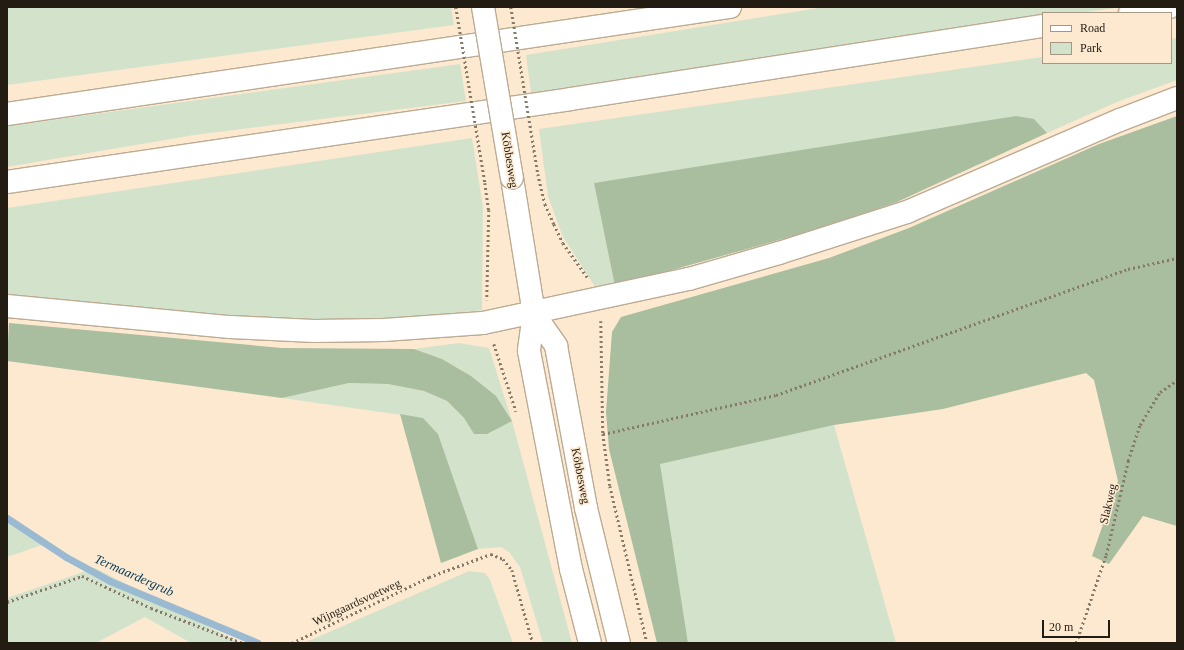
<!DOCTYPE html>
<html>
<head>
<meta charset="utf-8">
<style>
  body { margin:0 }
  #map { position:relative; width:1184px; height:650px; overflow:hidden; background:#fce9d0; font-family:"Times New Roman",serif }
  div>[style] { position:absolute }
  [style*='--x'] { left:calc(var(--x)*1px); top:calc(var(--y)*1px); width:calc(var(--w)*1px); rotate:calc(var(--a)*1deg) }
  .green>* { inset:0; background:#d3e3cb }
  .forest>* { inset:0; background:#a9be9f }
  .stream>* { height:7px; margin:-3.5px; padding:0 3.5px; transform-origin:3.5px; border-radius:3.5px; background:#9abad2 }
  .path>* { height:2.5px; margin-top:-1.25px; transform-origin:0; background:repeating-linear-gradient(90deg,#857a69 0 2px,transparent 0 5px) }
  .roads { filter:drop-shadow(1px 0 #bcab93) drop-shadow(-1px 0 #bcab93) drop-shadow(0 1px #bcab93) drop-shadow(0 -1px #bcab93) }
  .secondary>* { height:22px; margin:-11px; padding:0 11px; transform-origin:11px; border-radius:11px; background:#fff }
  .highway>* { height:22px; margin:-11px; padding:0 11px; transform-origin:11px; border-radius:11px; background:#fff }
  .path-bridge>* { height:2.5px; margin-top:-1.25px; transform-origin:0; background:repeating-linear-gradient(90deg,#857a69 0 2px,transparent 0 5px) }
  .bridges { filter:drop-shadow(1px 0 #bcab93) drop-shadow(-1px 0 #bcab93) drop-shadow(0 1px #bcab93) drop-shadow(0 -1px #bcab93) }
  .secondary-bridge>* { height:22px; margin:-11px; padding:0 11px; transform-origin:11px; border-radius:11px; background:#fff }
  span { translate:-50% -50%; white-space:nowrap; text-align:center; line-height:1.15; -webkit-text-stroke:3px #fce9d0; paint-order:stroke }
  .street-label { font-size:12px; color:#221c13 }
  .water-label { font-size:13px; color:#003a5a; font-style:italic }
  .frame { position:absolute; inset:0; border:8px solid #221c13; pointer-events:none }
  .legend { position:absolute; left:1042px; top:12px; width:130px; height:52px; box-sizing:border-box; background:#fce9d0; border:1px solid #a59784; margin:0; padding:5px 7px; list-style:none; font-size:12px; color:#221c13 }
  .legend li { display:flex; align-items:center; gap:8px; height:20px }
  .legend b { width:20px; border:1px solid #a59784 }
  .scale { position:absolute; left:1042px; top:620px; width:68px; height:18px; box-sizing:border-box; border:2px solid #221c13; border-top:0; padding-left:5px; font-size:12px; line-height:14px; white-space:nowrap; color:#221c13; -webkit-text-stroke:3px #fce9d0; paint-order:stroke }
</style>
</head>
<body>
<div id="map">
  <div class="green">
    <i style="clip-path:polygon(7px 7px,451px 7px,454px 25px,7px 85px)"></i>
    <i style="clip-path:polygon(825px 7px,1122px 7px,1080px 13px,1043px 13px,1043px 18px,747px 64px,531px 93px,526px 55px)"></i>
    <i style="clip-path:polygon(1177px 38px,1177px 80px,1117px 102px,1047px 133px,1034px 119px,595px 183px,615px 286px,597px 290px,562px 235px,548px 196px,539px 129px,1043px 57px,1043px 63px,1171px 63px,1171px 39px)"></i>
    <i style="clip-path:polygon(460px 64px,466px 101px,194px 135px,7px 167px,7px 126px)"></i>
    <i style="clip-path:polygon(472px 138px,483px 207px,482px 310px,394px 321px,310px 322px,7px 297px,7px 208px)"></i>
    <i style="clip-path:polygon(459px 343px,489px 348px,512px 421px,572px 643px,543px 643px,520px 567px,509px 552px,501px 547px,478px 549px,438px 434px,423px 418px,282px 398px,349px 383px,388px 384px,424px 391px,447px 401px,464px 418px,474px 434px,471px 376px,442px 359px,414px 349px)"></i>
    <i style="clip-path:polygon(834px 425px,896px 643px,688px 643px,659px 464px)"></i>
    <i style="clip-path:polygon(7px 522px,23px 532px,45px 544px,7px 557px)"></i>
    <i style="clip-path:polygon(95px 568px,138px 590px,240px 643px,191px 643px,145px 617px,96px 643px,7px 643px,7px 598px)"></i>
    <i style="clip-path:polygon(469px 571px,485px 573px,490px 580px,513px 643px,304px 643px)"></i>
  </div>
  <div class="forest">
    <i style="clip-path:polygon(1016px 116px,1034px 119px,1047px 133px,897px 202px,818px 229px,615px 286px,594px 183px)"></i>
    <i style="clip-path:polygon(1177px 116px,1177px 526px,1143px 516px,1109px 564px,1092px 556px,1118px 481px,1094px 380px,1086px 373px,943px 409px,834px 425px,660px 464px,688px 643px,657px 643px,609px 449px,606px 412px,612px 332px,621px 317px,829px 258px,909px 228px,1099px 144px)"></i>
    <i style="clip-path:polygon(9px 323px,282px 348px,414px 349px,442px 359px,471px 376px,496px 396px,512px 421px,487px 434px,474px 434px,464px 418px,447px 401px,424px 391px,388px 384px,349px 383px,282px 398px,7px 361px)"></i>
    <i style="clip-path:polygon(400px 414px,423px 418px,438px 434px,478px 549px,441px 563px)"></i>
  </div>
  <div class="stream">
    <i style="--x:7;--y:518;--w:71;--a:33.5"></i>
    <i style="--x:66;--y:557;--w:50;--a:28.6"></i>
    <i style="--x:110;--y:581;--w:160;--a:22.7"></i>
  </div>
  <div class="path">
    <i style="--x:538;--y:174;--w:31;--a:77"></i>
    <i style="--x:545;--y:204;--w:22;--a:66"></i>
    <i style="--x:554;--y:224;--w:21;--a:65"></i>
    <i style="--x:563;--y:243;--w:43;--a:54.5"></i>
    <i style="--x:485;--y:183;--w:27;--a:82"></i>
    <i style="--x:489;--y:210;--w:90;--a:91.3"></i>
    <i style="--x:601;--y:321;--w:113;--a:89"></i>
    <i style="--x:603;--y:434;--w:52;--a:82.3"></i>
    <i style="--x:610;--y:486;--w:161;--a:76.7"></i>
    <i style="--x:494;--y:344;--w:71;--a:71.8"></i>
    <i style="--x:603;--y:434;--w:177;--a:-12.7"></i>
    <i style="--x:776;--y:395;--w:374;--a:-19.7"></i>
    <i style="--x:1128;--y:269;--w:50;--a:-12.7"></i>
    <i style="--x:7;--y:602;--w:79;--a:-19.1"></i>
    <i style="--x:82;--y:576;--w:76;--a:24.9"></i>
    <i style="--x:151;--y:608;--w:97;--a:21"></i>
    <i style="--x:292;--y:643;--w:152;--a:-25.7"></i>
    <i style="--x:429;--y:577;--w:66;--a:-20.4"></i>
    <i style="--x:491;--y:554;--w:13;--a:23"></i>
    <i style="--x:503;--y:559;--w:14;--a:51"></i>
    <i style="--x:512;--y:570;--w:76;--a:74"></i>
    <i style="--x:1076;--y:643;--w:93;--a:-71.2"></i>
    <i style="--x:1106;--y:555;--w:97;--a:-76.8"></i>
    <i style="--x:1128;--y:461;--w:38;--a:-72"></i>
    <i style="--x:1140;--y:425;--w:39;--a:-59"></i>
    <i style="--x:1160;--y:392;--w:21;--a:-35"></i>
  </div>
  <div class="roads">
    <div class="secondary">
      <i style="--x:512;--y:178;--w:138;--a:80.8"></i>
      <i style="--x:534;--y:314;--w:37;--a:98"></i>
      <i style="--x:529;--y:351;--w:222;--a:79.1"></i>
      <i style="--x:571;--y:569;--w:76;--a:75.6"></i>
      <i style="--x:534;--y:314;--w:39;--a:55"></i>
      <i style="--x:556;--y:346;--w:165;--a:79.5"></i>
      <i style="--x:586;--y:508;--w:139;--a:76.3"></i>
    </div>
    <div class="highway">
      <i style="--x:1130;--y:13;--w:40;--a:-8.5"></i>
      <i style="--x:7;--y:114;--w:731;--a:-8.42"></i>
      <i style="--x:7;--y:182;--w:570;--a:-8.37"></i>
      <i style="--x:571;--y:99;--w:478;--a:-8.8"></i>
      <i style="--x:7;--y:306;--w:224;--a:5.4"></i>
      <i style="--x:230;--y:327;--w:84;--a:2.7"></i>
      <i style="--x:314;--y:331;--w:70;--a:-0.8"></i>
      <i style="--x:384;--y:330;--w:99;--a:-4"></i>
      <i style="--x:483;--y:323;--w:211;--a:-12.1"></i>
      <i style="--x:689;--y:279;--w:94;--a:-16.1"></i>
      <i style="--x:779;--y:253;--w:134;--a:-17.8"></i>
      <i style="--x:907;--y:212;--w:232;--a:-23.4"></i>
      <i style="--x:1120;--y:120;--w:61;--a:-21.1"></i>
    </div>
  </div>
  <div class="path-bridge">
    <i style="--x:456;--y:7;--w:178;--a:80.6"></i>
    <i style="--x:511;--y:7;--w:169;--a:80.8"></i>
  </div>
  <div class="bridges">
    <div class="secondary-bridge">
      <i style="--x:483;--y:7;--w:173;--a:80.4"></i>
    </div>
  </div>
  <div class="street-label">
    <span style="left:509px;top:160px;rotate:81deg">Köbbesweg</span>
    <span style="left:580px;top:476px;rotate:79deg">Köbbesweg</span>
    <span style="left:1109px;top:504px;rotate:-77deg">Slakweg</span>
    <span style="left:357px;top:603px;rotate:-25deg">Wijngaardsvoetweg</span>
  </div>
  <div class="water-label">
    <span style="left:134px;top:576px;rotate:24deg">Termaardergrub</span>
  </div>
  <div class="frame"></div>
  <ul class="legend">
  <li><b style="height:5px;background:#fff"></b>Road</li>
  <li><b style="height:11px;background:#d3e3cb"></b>Park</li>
  </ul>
  <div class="scale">20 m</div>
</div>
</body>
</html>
